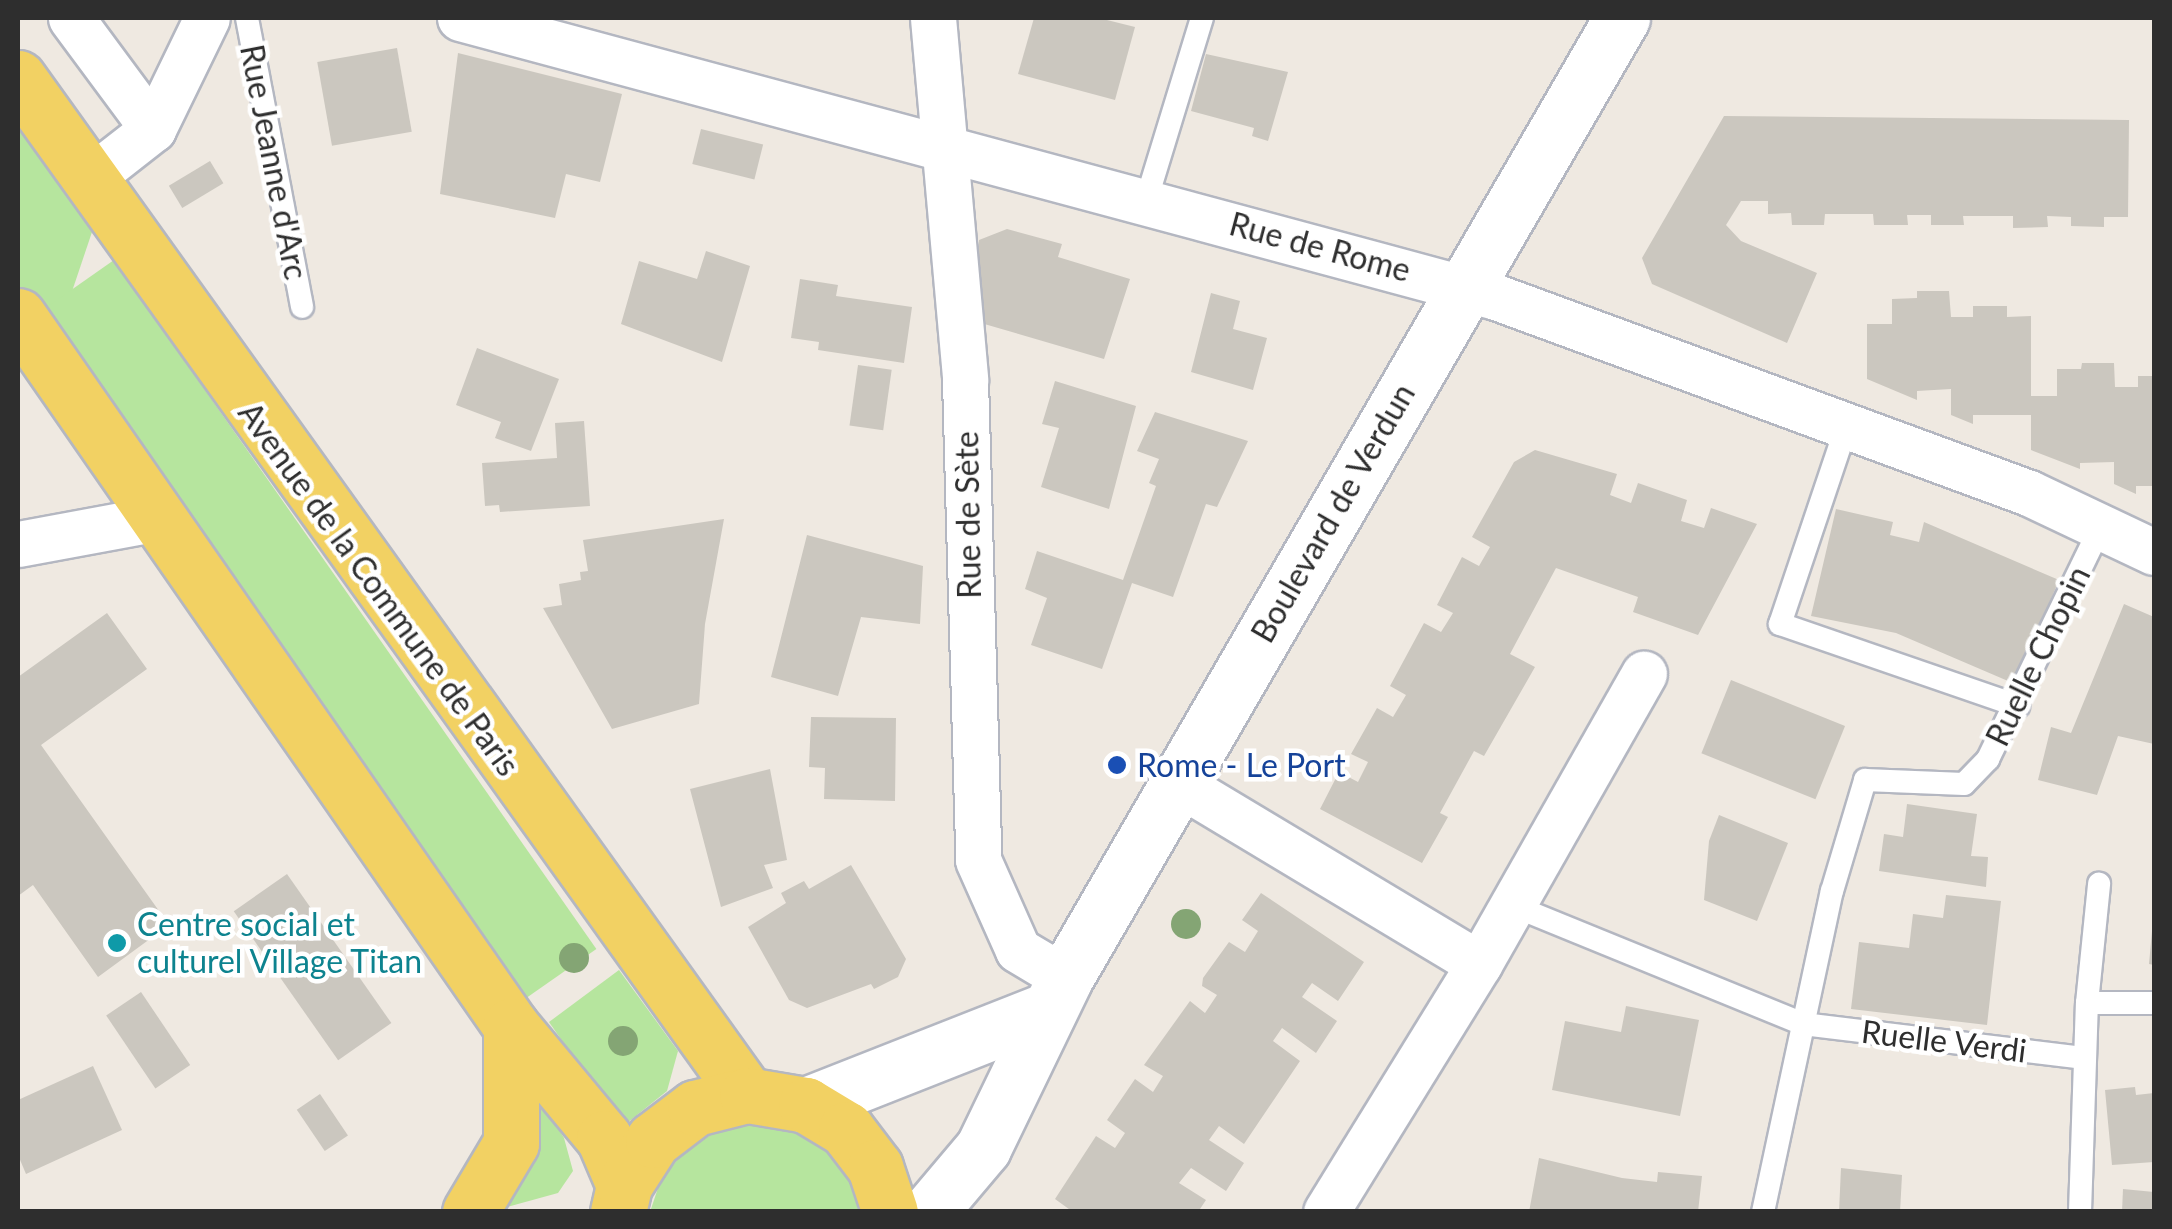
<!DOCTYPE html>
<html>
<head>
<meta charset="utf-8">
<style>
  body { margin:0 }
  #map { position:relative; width:2172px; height:1229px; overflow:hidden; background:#efe9e1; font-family:Lato,sans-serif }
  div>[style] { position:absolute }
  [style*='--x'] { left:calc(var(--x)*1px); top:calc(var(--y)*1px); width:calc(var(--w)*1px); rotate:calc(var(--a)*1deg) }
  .green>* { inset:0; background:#b6e59e; transform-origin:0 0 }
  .building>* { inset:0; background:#cbc7bf; transform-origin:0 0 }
  .roads { filter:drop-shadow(2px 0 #b4b7c1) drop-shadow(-2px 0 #b4b7c1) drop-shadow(0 2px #b4b7c1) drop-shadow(0 -2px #b4b7c1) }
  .service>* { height:22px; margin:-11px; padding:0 11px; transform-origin:11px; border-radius:11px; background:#fff }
  .minor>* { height:45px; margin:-22.5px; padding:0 22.5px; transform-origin:22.5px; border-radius:22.5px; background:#fff }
  .secondary>* { height:55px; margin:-27.5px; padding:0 27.5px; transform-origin:27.5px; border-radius:27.5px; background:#fff }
  .primary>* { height:55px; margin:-27.5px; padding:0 27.5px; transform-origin:27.5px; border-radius:27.5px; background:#f2d163 }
  .trees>* { width:30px; height:30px; margin:-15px; border-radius:50%; background:#84a574 }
  .dots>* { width:28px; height:28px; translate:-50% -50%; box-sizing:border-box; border:5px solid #fff; border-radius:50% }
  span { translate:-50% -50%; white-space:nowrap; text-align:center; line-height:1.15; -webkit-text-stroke:9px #fff; paint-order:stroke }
  .street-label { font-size:32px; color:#2e2e2e }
  .transit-label { font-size:32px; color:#164399 }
  .left { translate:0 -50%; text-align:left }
  .culture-label { font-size:32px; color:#0d838f }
  .frame { position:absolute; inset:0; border:20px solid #2e2e2e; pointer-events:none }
</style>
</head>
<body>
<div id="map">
  <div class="green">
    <i style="clip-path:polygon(18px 127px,92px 232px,56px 339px,18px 284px)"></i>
    <i style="left:114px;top:260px;width:841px;height:114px;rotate:55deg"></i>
    <i style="clip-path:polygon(619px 970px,678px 1051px,667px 1091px,622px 1127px,549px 1022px)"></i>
    <i style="clip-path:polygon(535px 1090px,564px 1138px,573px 1171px,558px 1193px,489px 1212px)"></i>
    <i style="clip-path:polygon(749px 1124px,786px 1127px,818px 1143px,844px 1167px,863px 1212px,650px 1212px,661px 1179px,684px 1152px,715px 1132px)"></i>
  </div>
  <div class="building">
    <i style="clip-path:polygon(1034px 18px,1099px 18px,1135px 27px,1115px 100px,1018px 74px)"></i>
    <i style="left:397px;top:48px;width:85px;height:81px;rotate:80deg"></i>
    <i style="clip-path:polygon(458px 53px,622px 94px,600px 182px,566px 174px,555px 218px,440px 194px)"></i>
    <i style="clip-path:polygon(1206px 54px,1288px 72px,1268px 141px,1252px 136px,1254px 128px,1191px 111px)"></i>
    <i style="clip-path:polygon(1724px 116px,2129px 120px,2128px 217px,2104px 217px,2104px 227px,2071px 226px,2071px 217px,2047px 216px,2048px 227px,2013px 228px,2013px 216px,1963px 216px,1964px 225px,1931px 225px,1931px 215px,1907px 215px,1908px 225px,1874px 225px,1873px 214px,1825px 214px,1824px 225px,1792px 225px,1791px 213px,1768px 214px,1768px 201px,1741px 201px,1726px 225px,1741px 241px,1817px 273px,1787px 343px,1652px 284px,1642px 258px)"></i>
    <i style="left:701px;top:129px;width:64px;height:36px;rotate:14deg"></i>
    <i style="left:210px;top:161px;width:26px;height:48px;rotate:59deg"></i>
    <i style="clip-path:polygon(1007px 229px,1062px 244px,1058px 257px,1130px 279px,1104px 359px,974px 321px,979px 240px)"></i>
    <i style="clip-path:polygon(706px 251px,750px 266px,722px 362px,621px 324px,639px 261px,697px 279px)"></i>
    <i style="clip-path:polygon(800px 279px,838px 285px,836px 296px,912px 307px,904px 363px,818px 350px,819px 342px,791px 338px)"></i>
    <i style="clip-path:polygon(1917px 291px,1949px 291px,1951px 317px,1973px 317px,1973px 306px,2007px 306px,2007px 317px,2031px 316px,2031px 396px,2057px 396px,2057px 369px,2081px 369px,2082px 363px,2114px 363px,2115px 387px,2138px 387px,2138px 376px,2154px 376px,2154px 486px,2136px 486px,2136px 494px,2114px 484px,2114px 462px,2080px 463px,2080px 469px,2031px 450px,2031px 415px,1973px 415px,1973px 424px,1951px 415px,1951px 389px,1917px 391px,1917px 400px,1867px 379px,1867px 324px,1892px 324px,1892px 299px,1917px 298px)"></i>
    <i style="clip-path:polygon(1211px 293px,1240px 301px,1233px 329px,1267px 338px,1253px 390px,1191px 372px)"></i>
    <i style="clip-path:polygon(477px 348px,559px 379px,531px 451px,495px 438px,501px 422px,456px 405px)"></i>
    <i style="left:858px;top:365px;width:34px;height:61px;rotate:8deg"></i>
    <i style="clip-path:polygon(1055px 381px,1136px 406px,1109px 509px,1041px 487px,1059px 428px,1042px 424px)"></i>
    <i style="clip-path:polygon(1155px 412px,1248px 441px,1217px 507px,1206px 504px,1173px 597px,1132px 583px,1102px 669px,1031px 645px,1047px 598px,1025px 589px,1037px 551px,1123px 580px,1156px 486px,1149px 483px,1159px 459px,1137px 451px)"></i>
    <i style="clip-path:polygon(584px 421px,590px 506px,500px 512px,499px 505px,485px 506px,482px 463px,557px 458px,555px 423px)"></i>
    <i style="clip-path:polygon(1535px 450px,1617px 474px,1610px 495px,1631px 503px,1638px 483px,1687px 500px,1681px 521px,1704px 528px,1711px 508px,1757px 524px,1698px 635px,1633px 612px,1638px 597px,1556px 568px,1510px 654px,1535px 667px,1484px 756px,1474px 751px,1440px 813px,1448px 817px,1422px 863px,1320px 809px,1339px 772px,1358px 782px,1368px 762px,1351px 754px,1377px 708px,1393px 717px,1406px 695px,1390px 686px,1424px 623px,1441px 632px,1453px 613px,1437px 605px,1462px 557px,1479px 566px,1490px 547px,1472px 537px,1514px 462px)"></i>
    <i style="clip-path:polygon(1836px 509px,1893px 522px,1890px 535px,1919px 542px,1924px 522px,2059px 580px,2015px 684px,1896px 633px,1811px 616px)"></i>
    <i style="clip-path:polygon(724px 519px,705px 624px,699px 704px,612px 729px,543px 608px,562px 605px,559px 584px,581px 580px,580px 572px,588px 571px,583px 540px)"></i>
    <i style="clip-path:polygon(807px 535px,923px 566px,920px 624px,861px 617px,838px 696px,771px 677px)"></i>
    <i style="clip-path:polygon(2124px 604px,2154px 617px,2154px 744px,2118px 736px,2097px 795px,2038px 780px,2051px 727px,2071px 733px)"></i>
    <i style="clip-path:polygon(107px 613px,147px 669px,41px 745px,169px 925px,98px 977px,33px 885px,18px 896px,18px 677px)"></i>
    <i style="left:1731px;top:680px;width:123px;height:79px;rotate:22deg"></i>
    <i style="clip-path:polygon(811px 717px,896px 718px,895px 801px,824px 799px,825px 768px,809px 767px)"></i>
    <i style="clip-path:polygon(770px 769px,787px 860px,764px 865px,773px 888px,721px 907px,690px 789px)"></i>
    <i style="clip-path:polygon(1907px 804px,1977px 814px,1971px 856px,1988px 857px,1986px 887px,1879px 871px,1884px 834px,1903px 837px)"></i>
    <i style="clip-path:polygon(1719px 815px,1788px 843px,1757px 921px,1704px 900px,1709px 841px)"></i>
    <i style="clip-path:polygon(851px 865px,906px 959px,898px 977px,874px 989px,871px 984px,807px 1008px,789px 1000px,748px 927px,786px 903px,781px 893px,804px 881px,809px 889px)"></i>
    <i style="left:287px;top:874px;width:182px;height:65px;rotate:55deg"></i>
    <i style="clip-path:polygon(1261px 893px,1364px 962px,1338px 1001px,1312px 983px,1302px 997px,1337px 1021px,1316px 1053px,1282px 1028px,1273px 1041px,1300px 1061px,1244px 1144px,1219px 1126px,1209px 1140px,1244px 1163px,1226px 1191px,1191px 1168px,1179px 1183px,1206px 1200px,1198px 1212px,1073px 1212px,1055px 1199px,1096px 1136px,1115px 1148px,1125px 1133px,1107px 1120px,1135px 1079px,1153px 1092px,1163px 1076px,1144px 1065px,1190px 1001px,1205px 1013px,1217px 995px,1202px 986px,1203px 978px,1229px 942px,1245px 952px,1258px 931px,1242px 920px)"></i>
    <i style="clip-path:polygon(1946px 895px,2001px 901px,1987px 1025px,1851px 1009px,1859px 942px,1909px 948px,1913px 914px,1943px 918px)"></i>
    <i style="clip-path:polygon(2152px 931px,2154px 931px,2154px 965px,2149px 964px)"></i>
    <i style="left:141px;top:992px;width:88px;height:42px;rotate:56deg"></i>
    <i style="clip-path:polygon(1626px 1006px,1699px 1020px,1680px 1116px,1552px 1090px,1565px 1021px,1621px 1032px)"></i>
    <i style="clip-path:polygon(93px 1066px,122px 1130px,26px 1174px,18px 1155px,18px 1100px)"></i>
    <i style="clip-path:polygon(2135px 1087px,2136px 1095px,2154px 1093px,2154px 1162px,2112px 1165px,2105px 1090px)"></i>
    <i style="left:320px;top:1094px;width:50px;height:28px;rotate:56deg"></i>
    <i style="clip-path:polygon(1539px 1158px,1622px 1178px,1657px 1182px,1658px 1172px,1702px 1176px,1698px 1212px,1529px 1212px)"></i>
    <i style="clip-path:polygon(1841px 1168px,1902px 1175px,1900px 1212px,1839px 1212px)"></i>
    <i style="clip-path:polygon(2123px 1189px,2154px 1192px,2154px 1212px,2122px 1212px)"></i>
  </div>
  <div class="roads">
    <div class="service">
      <i style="--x:247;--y:18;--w:294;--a:79.2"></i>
      <i style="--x:1146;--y:201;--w:191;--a:-73"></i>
      <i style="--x:1847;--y:425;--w:210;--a:108.6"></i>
      <i style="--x:1780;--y:624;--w:252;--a:19"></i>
      <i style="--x:1514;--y:906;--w:312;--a:22.2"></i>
      <i style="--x:1803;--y:1024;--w:284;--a:6.9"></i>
      <i style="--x:2087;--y:1003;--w:67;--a:0"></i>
      <i style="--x:1763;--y:1212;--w:328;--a:-77.9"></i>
      <i style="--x:1832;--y:891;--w:116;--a:-73.4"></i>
      <i style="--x:1865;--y:780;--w:99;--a:2.3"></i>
      <i style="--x:1964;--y:784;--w:35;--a:-46"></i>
      <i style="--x:1988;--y:759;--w:254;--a:-64.1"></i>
      <i style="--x:2080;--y:1212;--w:209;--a:-88.1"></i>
      <i style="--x:2087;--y:1003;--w:120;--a:-84.2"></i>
    </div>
    <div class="minor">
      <i style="--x:71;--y:18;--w:138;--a:53.5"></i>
      <i style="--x:460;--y:18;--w:1073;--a:15.07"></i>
      <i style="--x:1496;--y:297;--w:568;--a:20.19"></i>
      <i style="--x:2029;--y:493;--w:138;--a:25.3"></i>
      <i style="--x:933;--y:18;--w:363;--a:84.9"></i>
      <i style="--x:965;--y:380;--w:480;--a:88.4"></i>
      <i style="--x:978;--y:860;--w:98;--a:66"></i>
      <i style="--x:1018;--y:950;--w:55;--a:30.8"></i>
      <i style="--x:89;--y:179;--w:81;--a:-38"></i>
      <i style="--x:153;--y:129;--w:123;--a:-64.1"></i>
      <i style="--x:18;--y:544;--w:142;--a:-10.5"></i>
      <i style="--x:1178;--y:783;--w:351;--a:31"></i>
      <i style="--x:1479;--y:964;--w:291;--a:121.7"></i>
      <i style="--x:1479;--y:964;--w:334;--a:-60.4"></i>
    </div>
    <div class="secondary">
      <i style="--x:806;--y:1105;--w:259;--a:-21.5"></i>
      <i style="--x:929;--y:1212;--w:84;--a:-49.8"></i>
      <i style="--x:983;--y:1148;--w:189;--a:-64.2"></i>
      <i style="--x:1065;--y:978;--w:1110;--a:-59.88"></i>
    </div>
    <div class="primary">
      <i style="--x:18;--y:78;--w:1251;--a:54.37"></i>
      <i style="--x:18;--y:316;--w:864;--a:55.23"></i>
      <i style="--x:511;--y:1026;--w:146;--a:50.3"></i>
      <i style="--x:604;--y:1138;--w:51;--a:66.9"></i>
      <i style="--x:470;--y:1212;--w:80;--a:-59.3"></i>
      <i style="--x:511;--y:1143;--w:117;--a:-90"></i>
      <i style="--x:618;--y:1212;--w:28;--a:-77"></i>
      <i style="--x:624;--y:1185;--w:54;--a:-57.2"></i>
      <i style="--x:653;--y:1140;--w:53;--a:-37.3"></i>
      <i style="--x:695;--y:1108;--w:54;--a:-14"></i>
      <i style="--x:747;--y:1095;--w:60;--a:9.6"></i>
      <i style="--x:806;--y:1105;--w:47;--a:31"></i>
      <i style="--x:846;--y:1129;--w:48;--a:52.7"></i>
      <i style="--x:875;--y:1167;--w:47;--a:71.6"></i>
    </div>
  </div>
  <div class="trees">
    <i style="left:1186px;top:924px"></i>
    <i style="left:574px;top:958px"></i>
    <i style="left:623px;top:1041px"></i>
  </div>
  <div class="dots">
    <i style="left:1117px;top:765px;background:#1a4fb4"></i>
    <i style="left:117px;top:943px;background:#0f9aa8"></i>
  </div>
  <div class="street-label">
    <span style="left:274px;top:162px;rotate:79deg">Rue Jeanne d'Arc</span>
    <span style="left:1320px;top:247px;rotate:15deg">Rue de Rome</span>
    <span style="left:1333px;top:513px;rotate:-60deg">Boulevard de Verdun</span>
    <span style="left:968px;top:515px;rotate:-91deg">Rue de Sète</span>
    <span style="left:379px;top:589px;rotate:54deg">Avenue de la Commune de Paris</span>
    <span style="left:2038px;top:656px;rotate:-64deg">Ruelle Chopin</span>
    <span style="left:1944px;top:1041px;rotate:7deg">Ruelle Verdi</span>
  </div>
  <div class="transit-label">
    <span class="left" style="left:1137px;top:765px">Rome - Le Port</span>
  </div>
  <div class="culture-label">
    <span class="left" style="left:137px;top:943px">Centre social et<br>culturel Village Titan</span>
  </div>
  <div class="frame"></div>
</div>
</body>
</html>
